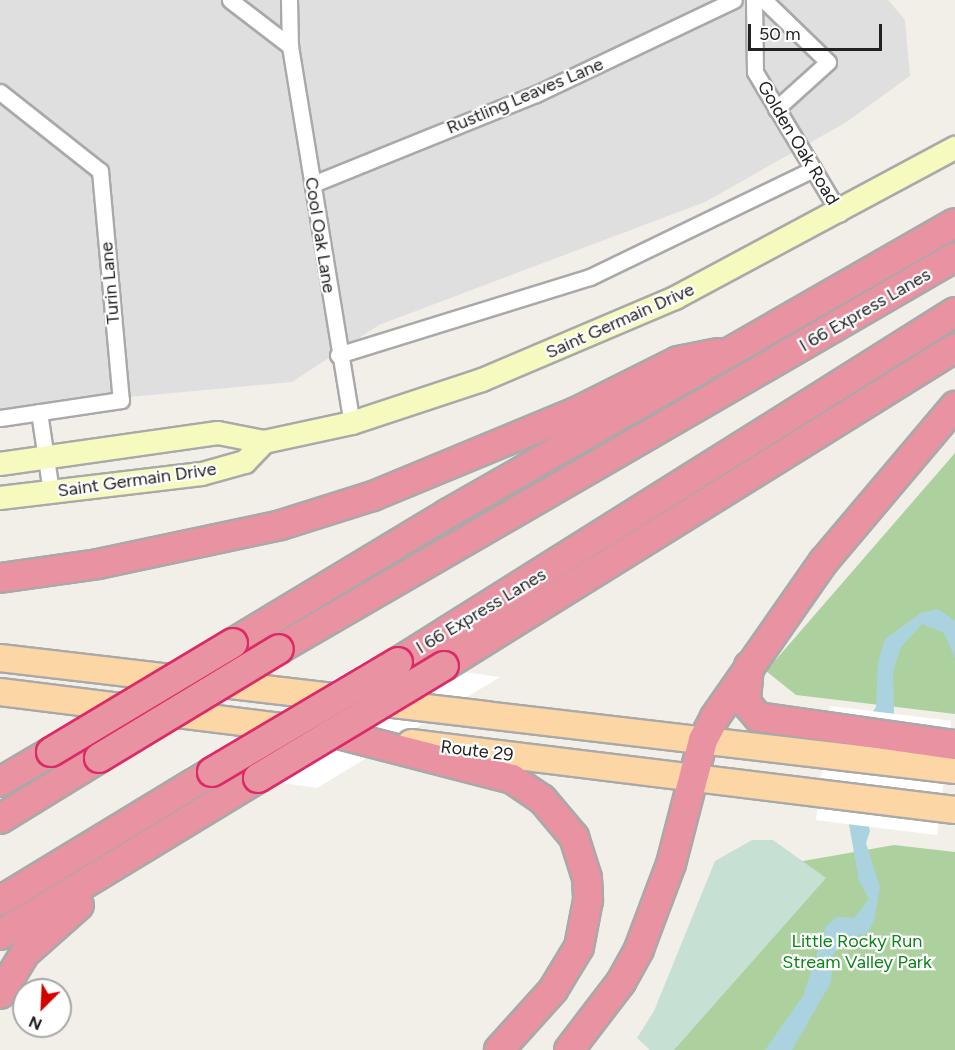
<!DOCTYPE html>
<html>
<head>
<meta charset="utf-8">
<style>
  body { margin:0 }
  #map { position:relative; width:955px; height:1050px; overflow:hidden; background:#f2efe9; font-family:Figtree,sans-serif }
  div>[style] { position:absolute }
  [style*='--x'] { left:calc(var(--x)*1px); top:calc(var(--y)*1px); width:calc(var(--w)*1px); rotate:calc(var(--a)*1deg) }
  .residential>* { inset:0; background:#e0dfdf }
  .forest>* { inset:0; background:#add19e }
  .wetland>* { inset:0; background:#c6e0d4 }
  .water>* { inset:0; background:#aad3df }
  .pier>* { inset:0; background:#fff; transform-origin:0 0 }
  .roads { filter:drop-shadow(2px 0 #a9a9a9) drop-shadow(-2px 0 #a9a9a9) drop-shadow(0 2px #a9a9a9) drop-shadow(0 -2px #a9a9a9) }
  .street>* { height:15px; margin:-7.5px; padding:0 7.5px; transform-origin:7.5px; border-radius:7.5px; background:#fff }
  .secondary>* { height:22px; margin:-11px; padding:0 11px; transform-origin:11px; border-radius:11px; background:#f7fabf }
  .primary>* { height:26px; margin:-13px; padding:0 13px; transform-origin:13px; border-radius:13px; background:#fcd6a4 }
  .highway>* { height:28px; margin:-14px; padding:0 14px; transform-origin:14px; border-radius:14px; background:#e892a2 }
  .bridges { filter:drop-shadow(2px 0 #dc2a67) drop-shadow(-2px 0 #dc2a67) drop-shadow(0 2px #dc2a67) drop-shadow(0 -2px #dc2a67) }
  .highway-bridge>* { height:28px; margin:-14px; padding:0 14px; transform-origin:14px; border-radius:14px; background:#e892a2 }
  span { translate:-50% -50%; white-space:nowrap; text-align:center; line-height:1.15; -webkit-text-stroke:4.5px #fff; paint-order:stroke }
  .street-label { font-size:18px; color:#222 }
  .park-label { font-size:18px; color:#0c8416 }
  .north { position:absolute; left:12px; top:978px; width:60px; height:60px; box-sizing:border-box; background:#fff; border:2px solid #a7a7a7; border-radius:50%; rotate:204deg; font-size:16px; font-weight:700; line-height:24px; text-align:center; color:#222 }
  .north::after { content:''; display:block; margin:auto; width:21px; height:27px; background:#d40000; clip-path:polygon(50% 0,100% 100%,50% 72%,0 100%) }
  .scale { position:absolute; left:748px; top:24px; width:134px; height:27px; box-sizing:border-box; border:3px solid #222; border-top:0; padding-left:8px; font-size:18px; line-height:21px; white-space:nowrap; color:#222; -webkit-text-stroke:4px #fff; paint-order:stroke }
</style>
</head>
<body>
<div id="map">
  <div class="residential">
    <i style="clip-path:polygon(0 0,888px 0,905px 20px,910px 76px,845px 123px,705px 202px,379px 325px,292px 382px,0 409px)"></i>
  </div>
  <div class="forest">
    <i style="clip-path:polygon(955px 453px,955px 714px,796px 695px,766px 671px)"></i>
    <i style="clip-path:polygon(894px 845px,955px 852px,955px 1050px,654px 1050px,746px 871px)"></i>
  </div>
  <div class="wetland">
    <i style="clip-path:polygon(752px 840px,773px 840px,826px 878px,674px 1050px,650px 1050px,637px 1038px,654px 1011px,715px 861px)"></i>
  </div>
  <div class="water">
    <i style="clip-path:polygon(938px 609px,955px 621px,955px 658px,944px 633px,922px 624px,901px 647px,893px 671px,894px 714px,866px 815px,870px 831px,866px 843px,880px 887px,874px 921px,867px 933px,844px 940px,833px 955px,831px 982px,792px 1050px,765px 1050px,803px 996px,826px 926px,837px 917px,854px 918px,869px 899px,859px 881px,846px 807px,858px 735px,876px 707px,878px 662px,885px 639px,921px 613px)"></i>
  </div>
  <div class="pier">
    <i style="clip-path:polygon(368px 659px,500px 677px,317px 788px,185px 768px)"></i>
    <i style="left:830px;top:706px;width:122px;height:115px;rotate:7deg"></i>
  </div>
  <div class="roads">
    <div class="street">
      <i style="--x:230;--y:0;--w:76;--a:37.5"></i>
      <i style="--x:289;--y:0;--w:46;--a:88.8"></i>
      <i style="--x:290;--y:46;--w:382;--a:80.7"></i>
      <i style="--x:754;--y:0;--w:72;--a:89.2"></i>
      <i style="--x:755;--y:72;--w:165;--a:59.1"></i>
      <i style="--x:764;--y:0;--w:89;--a:44.1"></i>
      <i style="--x:828;--y:62;--w:70;--a:137.9"></i>
      <i style="--x:0;--y:92;--w:127;--a:38.3"></i>
      <i style="--x:100;--y:171;--w:230;--a:84.8"></i>
      <i style="--x:121;--y:400;--w:122;--a:171.5"></i>
      <i style="--x:313;--y:184;--w:240;--a:-22"></i>
      <i style="--x:536;--y:94;--w:219;--a:-25.4"></i>
      <i style="--x:338;--y:355;--w:264;--a:-17.2"></i>
      <i style="--x:590;--y:277;--w:248;--a:-25.8"></i>
      <i style="--x:39;--y:412;--w:80;--a:81.4"></i>
    </div>
    <div class="secondary">
      <i style="--x:0;--y:464;--w:220;--a:-8.1"></i>
      <i style="--x:218;--y:433;--w:47;--a:11.1"></i>
      <i style="--x:264;--y:442;--w:90;--a:-12.2"></i>
      <i style="--x:352;--y:423;--w:137;--a:-18.3"></i>
      <i style="--x:482;--y:380;--w:210;--a:-23"></i>
      <i style="--x:675;--y:298;--w:318;--a:-28.2"></i>
      <i style="--x:0;--y:498;--w:203;--a:-6.8"></i>
      <i style="--x:202;--y:474;--w:45;--a:-15.6"></i>
      <i style="--x:245;--y:462;--w:28;--a:-46"></i>
    </div>
    <div class="primary">
      <i style="--x:0;--y:658;--w:962;--a:6.69"></i>
      <i style="--x:0;--y:692;--w:299;--a:7.1"></i>
      <i style="--x:411;--y:743;--w:548;--a:7.02"></i>
    </div>
    <div class="highway">
      <i style="--x:0;--y:578;--w:99;--a:-8.1"></i>
      <i style="--x:98;--y:564;--w:187;--a:-12"></i>
      <i style="--x:281;--y:525;--w:96;--a:-17.5"></i>
      <i style="--x:373;--y:496;--w:220;--a:-22.5"></i>
      <i style="--x:576;--y:412;--w:114;--a:-26.6"></i>
      <i style="--x:678;--y:361;--w:41;--a:-11.3"></i>
      <i style="--x:233;--y:643;--w:250;--a:-31.1"></i>
      <i style="--x:447;--y:514;--w:585;--a:-29.81"></i>
      <i style="--x:279;--y:649;--w:781;--a:-30.11"></i>
      <i style="--x:398;--y:662;--w:658;--a:-32.14"></i>
      <i style="--x:444;--y:666;--w:602;--a:-31.89"></i>
      <i style="--x:749;--y:666;--w:37;--a:95"></i>
      <i style="--x:746;--y:703;--w:18;--a:49"></i>
      <i style="--x:758;--y:717;--w:199;--a:8.1"></i>
      <i style="--x:338;--y:734;--w:180;--a:14.5"></i>
      <i style="--x:512;--y:779;--w:36;--a:34"></i>
      <i style="--x:542;--y:799;--w:50;--a:49.9"></i>
      <i style="--x:574;--y:837;--w:43;--a:72.4"></i>
      <i style="--x:587;--y:878;--w:22;--a:87"></i>
      <i style="--x:588;--y:900;--w:48;--a:100.8"></i>
      <i style="--x:579;--y:947;--w:50;--a:121.2"></i>
      <i style="--x:553;--y:990;--w:81;--a:132"></i>
      <i style="--x:0;--y:782;--w:59;--a:-30.5"></i>
      <i style="--x:0;--y:819;--w:116;--a:-31.6"></i>
      <i style="--x:0;--y:901;--w:248;--a:-31.3"></i>
      <i style="--x:0;--y:935;--w:302;--a:-31.3"></i>
      <i style="--x:0;--y:994;--w:48;--a:-58.6"></i>
      <i style="--x:25;--y:953;--w:72;--a:-41.6"></i>
      <i style="--x:569;--y:1050;--w:86;--a:-52.6"></i>
      <i style="--x:621;--y:982;--w:38;--a:-61"></i>
      <i style="--x:639;--y:949;--w:91;--a:-69.4"></i>
      <i style="--x:671;--y:864;--w:128;--a:-75.5"></i>
      <i style="--x:703;--y:740;--w:26;--a:-62"></i>
      <i style="--x:715;--y:717;--w:190;--a:-55.1"></i>
      <i style="--x:824;--y:561;--w:203;--a:-49.8"></i>
    </div>
  </div>
  <div class="bridges">
    <div class="highway-bridge">
      <i style="--x:51;--y:752;--w:212;--a:-30.9"></i>
      <i style="--x:99;--y:758;--w:210;--a:-31.2"></i>
      <i style="--x:212;--y:772;--w:216;--a:-30.6"></i>
      <i style="--x:258;--y:778;--w:217;--a:-31.1"></i>
    </div>
  </div>
  <div class="street-label">
    <span style="left:525px;top:96px;rotate:-23deg">Rustling Leaves Lane</span>
    <span style="left:798px;top:143px;rotate:59deg">Golden Oak Road</span>
    <span style="left:320px;top:235px;rotate:81deg">Cool Oak Lane</span>
    <span style="left:110px;top:283px;rotate:-95deg">Turin Lane</span>
    <span style="left:865px;top:310px;rotate:-30deg">I 66 Express Lanes</span>
    <span style="left:620px;top:321px;rotate:-24deg">Saint Germain Drive</span>
    <span style="left:137px;top:480px;rotate:-8deg">Saint Germain Drive</span>
    <span style="left:481px;top:611px;rotate:-31deg">I 66 Express Lanes</span>
    <span style="left:477px;top:751px;rotate:7deg">Route 29</span>
  </div>
  <div class="park-label">
    <span style="left:857px;top:952px">Little Rocky Run<br>Stream Valley Park</span>
  </div>
  <div class="north">N</div>
  <div class="scale">50 m</div>
</div>
</body>
</html>
